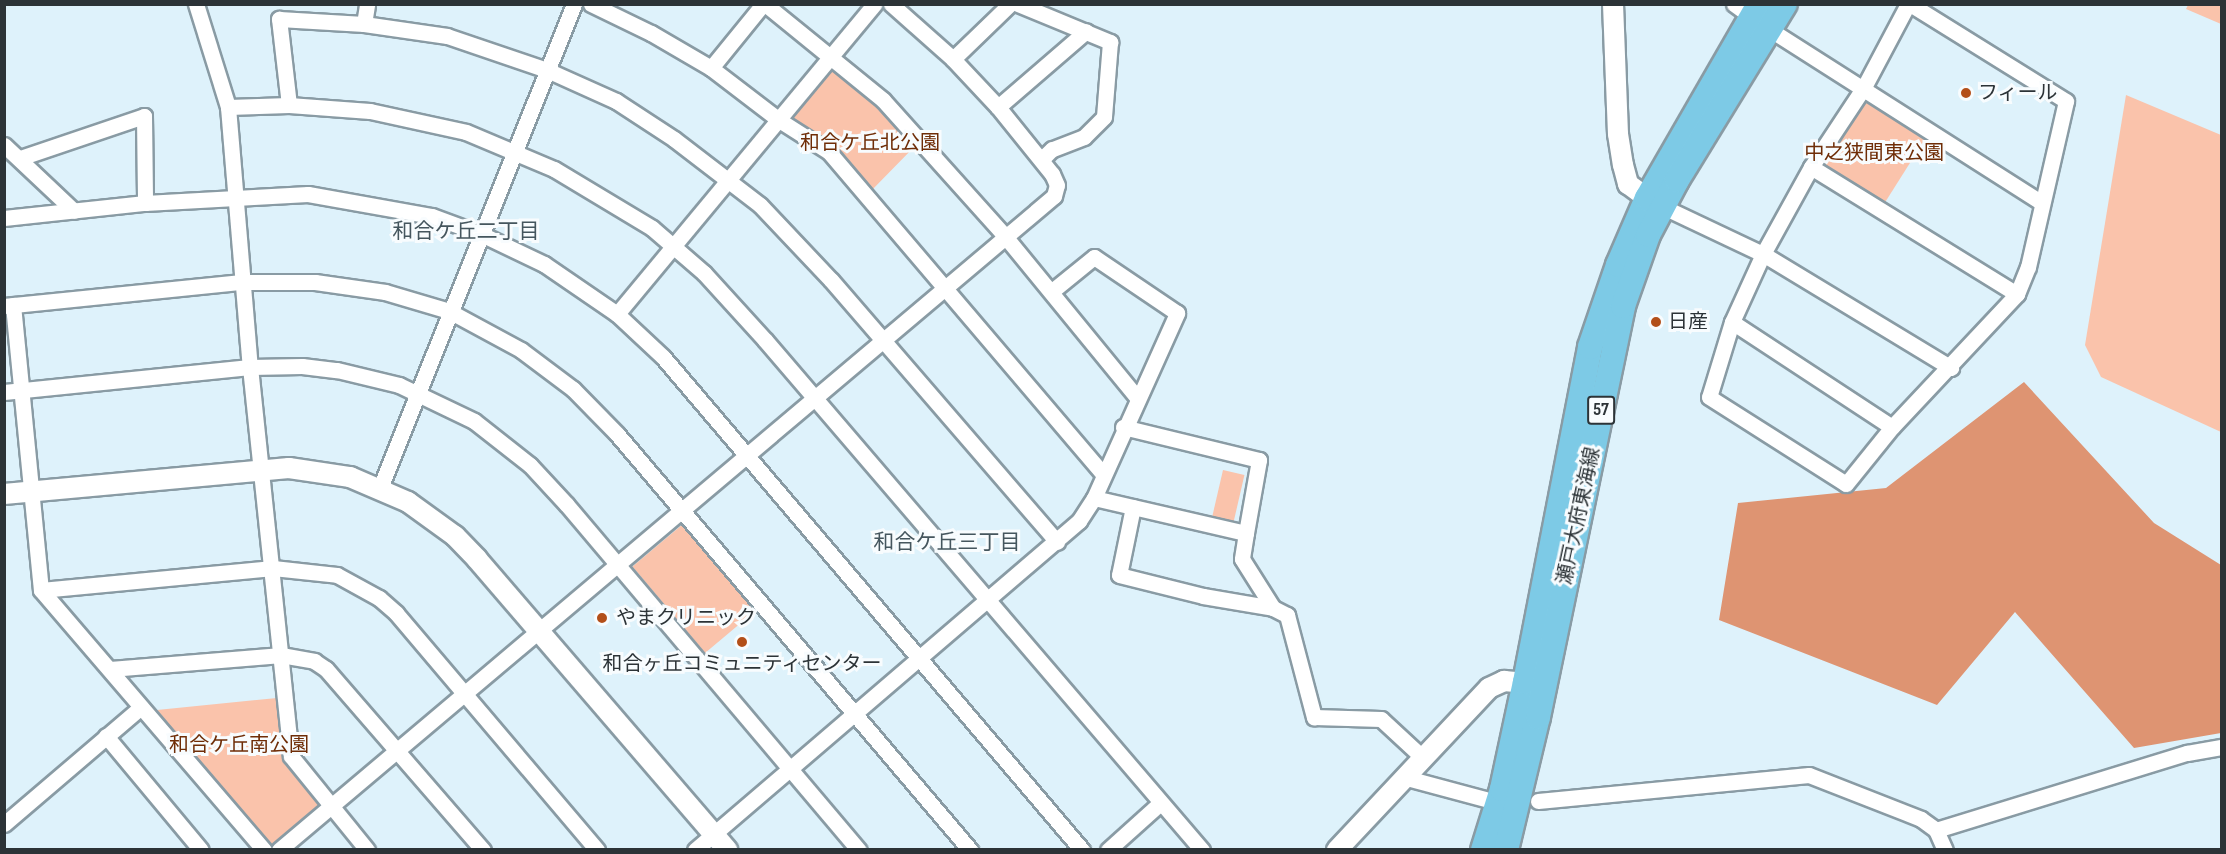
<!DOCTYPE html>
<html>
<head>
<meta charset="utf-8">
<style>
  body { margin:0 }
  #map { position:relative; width:2226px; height:854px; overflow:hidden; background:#def2fb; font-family:"Sofia Sans Condensed","Noto Sans JP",sans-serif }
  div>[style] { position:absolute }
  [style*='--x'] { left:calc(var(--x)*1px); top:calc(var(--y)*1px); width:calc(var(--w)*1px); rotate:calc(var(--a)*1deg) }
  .green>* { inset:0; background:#fac3ab; transform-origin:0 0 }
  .forest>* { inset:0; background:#de9472 }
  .roads { filter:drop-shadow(2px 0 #899ba4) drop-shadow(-2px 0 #899ba4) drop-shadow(0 2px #899ba4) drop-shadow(0 -2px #899ba4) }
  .minor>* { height:15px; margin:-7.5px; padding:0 7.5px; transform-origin:7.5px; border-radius:7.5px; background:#fff }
  .tertiary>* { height:20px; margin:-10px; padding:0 10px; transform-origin:10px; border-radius:10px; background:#fff }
  .primary>* { height:24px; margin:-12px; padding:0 12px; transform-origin:12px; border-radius:12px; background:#7dcae6 }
  .dots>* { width:16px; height:16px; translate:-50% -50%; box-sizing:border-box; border:3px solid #f8fcfe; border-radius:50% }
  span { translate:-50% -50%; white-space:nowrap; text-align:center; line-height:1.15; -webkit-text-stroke:6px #f8fcfe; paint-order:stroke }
  .shield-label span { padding:2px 4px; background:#f8fcfe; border:2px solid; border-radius:4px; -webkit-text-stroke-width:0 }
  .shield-label { font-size:18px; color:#2c3337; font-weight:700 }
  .poi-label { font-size:20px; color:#2c3337 }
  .left { translate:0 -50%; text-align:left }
  .park-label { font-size:20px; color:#6f2d07 }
  .street-label { font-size:20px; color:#2c3337 }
  .neighbourhood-label { font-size:21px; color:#45565e }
  .frame { position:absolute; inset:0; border:6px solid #2c3337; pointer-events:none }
</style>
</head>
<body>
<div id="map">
  <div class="green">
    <i style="clip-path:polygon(2188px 5px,2221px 5px,2221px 24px,2186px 9px)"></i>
    <i style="clip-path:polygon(832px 69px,878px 103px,917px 144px,870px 192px,830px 150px,793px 118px)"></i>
    <i style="clip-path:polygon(2126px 95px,2221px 135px,2221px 432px,2101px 377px,2085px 345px)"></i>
    <i style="clip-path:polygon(1866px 99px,1872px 99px,1927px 136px,1884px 204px,1826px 167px,1825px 161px)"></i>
    <i style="left:1223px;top:470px;width:22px;height:50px;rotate:13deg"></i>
    <i style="left:683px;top:524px;width:113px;height:66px;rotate:50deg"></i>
    <i style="clip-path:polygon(277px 698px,282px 758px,322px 805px,272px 849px,157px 710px)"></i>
  </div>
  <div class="forest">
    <i style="clip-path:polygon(2024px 382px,2154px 523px,2221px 565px,2221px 733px,2134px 748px,2015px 612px,1937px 705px,1719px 620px,1738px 503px,1886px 488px)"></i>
  </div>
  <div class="roads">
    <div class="minor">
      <i style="--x:196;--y:4;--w:108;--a:72.7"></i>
      <i style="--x:228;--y:107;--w:261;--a:85.2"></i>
      <i style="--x:250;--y:367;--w:391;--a:84"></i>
      <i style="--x:291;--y:756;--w:121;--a:51"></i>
      <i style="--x:591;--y:4;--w:67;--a:25.8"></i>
      <i style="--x:651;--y:33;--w:69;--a:30.3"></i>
      <i style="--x:711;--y:68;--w:86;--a:37.4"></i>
      <i style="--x:779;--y:120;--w:59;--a:32.6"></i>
      <i style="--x:829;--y:152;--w:423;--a:49.6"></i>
      <i style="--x:765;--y:4;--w:152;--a:39.1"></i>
      <i style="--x:883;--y:100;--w:181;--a:48.1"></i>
      <i style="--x:1004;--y:235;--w:208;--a:50.7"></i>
      <i style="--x:1018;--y:4;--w:100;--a:22.4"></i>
      <i style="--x:1110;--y:42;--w:75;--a:94.6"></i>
      <i style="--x:1104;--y:117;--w:28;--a:135"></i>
      <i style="--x:1084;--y:137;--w:34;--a:159"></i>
      <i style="--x:1052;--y:149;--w:14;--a:135"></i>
      <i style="--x:1734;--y:4;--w:22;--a:36"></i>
      <i style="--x:1908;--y:4;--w:94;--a:117.9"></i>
      <i style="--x:1864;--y:87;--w:96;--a:123.5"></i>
      <i style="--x:1811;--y:167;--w:99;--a:118.9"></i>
      <i style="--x:1763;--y:254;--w:75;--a:114.5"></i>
      <i style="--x:1732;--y:322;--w:78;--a:107"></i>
      <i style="--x:1709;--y:397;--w:162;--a:32.4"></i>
      <i style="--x:1846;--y:484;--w:73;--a:-51.1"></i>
      <i style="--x:1892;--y:427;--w:183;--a:-46.8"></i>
      <i style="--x:2017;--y:294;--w:29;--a:-68"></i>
      <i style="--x:2028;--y:267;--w:170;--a:-77.1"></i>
      <i style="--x:2066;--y:101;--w:184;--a:-148.1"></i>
      <i style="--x:364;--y:24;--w:20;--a:-81"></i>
      <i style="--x:1769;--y:29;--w:322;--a:32.5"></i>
      <i style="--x:953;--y:59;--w:79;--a:-44"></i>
      <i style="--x:711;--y:68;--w:82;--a:-50.9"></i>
      <i style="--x:289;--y:105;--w:87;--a:-96.6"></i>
      <i style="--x:279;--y:19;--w:85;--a:3.4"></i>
      <i style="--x:364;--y:24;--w:84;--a:8.2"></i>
      <i style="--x:447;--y:36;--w:106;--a:18.8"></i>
      <i style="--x:547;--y:70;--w:76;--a:24.2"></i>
      <i style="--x:616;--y:101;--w:69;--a:33.2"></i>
      <i style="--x:674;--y:139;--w:108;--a:37.5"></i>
      <i style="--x:760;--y:205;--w:103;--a:46.6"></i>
      <i style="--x:831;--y:280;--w:346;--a:49.2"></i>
      <i style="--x:228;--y:107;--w:61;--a:-1.9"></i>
      <i style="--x:289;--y:105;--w:81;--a:4.2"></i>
      <i style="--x:370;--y:111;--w:98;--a:12.3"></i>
      <i style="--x:466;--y:132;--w:95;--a:22.8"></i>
      <i style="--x:554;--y:169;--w:114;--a:31"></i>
      <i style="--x:652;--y:228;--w:69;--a:40.9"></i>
      <i style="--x:704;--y:273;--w:91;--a:47.7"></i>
      <i style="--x:765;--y:340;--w:672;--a:49.41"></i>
      <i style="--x:998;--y:107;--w:116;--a:-40.8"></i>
      <i style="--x:4;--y:145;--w:96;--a:43.3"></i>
      <i style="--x:20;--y:158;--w:131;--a:-18.7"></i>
      <i style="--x:144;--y:116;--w:87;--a:89.3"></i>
      <i style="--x:1811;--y:167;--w:242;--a:31.7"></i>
      <i style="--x:1657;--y:204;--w:117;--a:25.3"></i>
      <i style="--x:1763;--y:254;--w:220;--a:31.2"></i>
      <i style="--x:4;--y:218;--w:142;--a:-6.1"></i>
      <i style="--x:145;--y:203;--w:163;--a:-3.2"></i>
      <i style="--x:308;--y:194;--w:126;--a:10.1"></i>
      <i style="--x:432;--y:216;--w:52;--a:20.2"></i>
      <i style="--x:481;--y:234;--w:70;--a:25.5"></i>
      <i style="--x:544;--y:264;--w:88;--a:34.4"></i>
      <i style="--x:617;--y:314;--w:63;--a:43.1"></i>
      <i style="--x:663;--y:357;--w:647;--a:49.64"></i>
      <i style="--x:13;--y:305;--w:286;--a:84.4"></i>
      <i style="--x:41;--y:590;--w:343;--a:49.4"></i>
      <i style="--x:4;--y:306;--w:239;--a:-5.8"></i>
      <i style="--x:242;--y:282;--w:73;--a:0"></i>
      <i style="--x:315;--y:282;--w:71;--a:8.1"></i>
      <i style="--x:385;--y:292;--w:67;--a:16.5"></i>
      <i style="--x:449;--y:311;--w:82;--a:28.4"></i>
      <i style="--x:521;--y:350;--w:65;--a:36.9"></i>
      <i style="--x:573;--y:389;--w:63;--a:45.6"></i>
      <i style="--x:617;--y:434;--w:546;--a:49.68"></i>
      <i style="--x:617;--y:314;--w:403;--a:-50.3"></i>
      <i style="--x:1732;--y:322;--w:191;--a:33.3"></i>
      <i style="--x:4;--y:392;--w:247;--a:-5.8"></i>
      <i style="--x:250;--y:367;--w:52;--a:-1.1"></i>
      <i style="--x:302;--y:366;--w:35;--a:7"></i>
      <i style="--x:337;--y:370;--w:64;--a:13.6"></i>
      <i style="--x:399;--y:385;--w:83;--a:25.6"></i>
      <i style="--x:474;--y:421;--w:71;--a:38.2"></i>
      <i style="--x:530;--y:465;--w:54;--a:47.2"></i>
      <i style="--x:567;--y:505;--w:452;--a:49.8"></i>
      <i style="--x:1123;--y:427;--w:140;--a:13.6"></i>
      <i style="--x:1259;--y:460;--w:74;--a:100.1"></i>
      <i style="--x:380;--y:488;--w:521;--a:-68.16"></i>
      <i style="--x:1094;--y:498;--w:156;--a:13"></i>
      <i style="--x:1246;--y:533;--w:26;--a:99"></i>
      <i style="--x:1242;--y:559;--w:58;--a:57.7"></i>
      <i style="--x:1133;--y:507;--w:69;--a:101.6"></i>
      <i style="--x:1119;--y:575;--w:87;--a:14"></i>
      <i style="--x:1203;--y:596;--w:71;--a:9.7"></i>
      <i style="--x:1273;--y:608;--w:16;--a:27"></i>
      <i style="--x:1287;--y:615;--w:106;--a:75.2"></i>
      <i style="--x:1314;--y:717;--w:67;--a:1.7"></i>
      <i style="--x:1381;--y:719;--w:56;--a:42.8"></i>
      <i style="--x:41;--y:590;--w:233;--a:-5.4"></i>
      <i style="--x:273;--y:568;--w:64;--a:6.2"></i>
      <i style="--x:337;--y:575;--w:48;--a:28.7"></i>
      <i style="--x:379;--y:598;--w:23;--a:41"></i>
      <i style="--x:396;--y:613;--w:311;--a:49.7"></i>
      <i style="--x:110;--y:669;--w:172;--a:-4.7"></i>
      <i style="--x:281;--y:655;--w:34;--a:10"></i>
      <i style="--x:314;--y:661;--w:14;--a:34"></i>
      <i style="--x:326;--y:669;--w:240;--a:49.1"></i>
      <i style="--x:106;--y:736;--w:148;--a:50.2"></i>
      <i style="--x:1403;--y:777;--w:85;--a:15"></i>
      <i style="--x:1538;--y:801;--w:272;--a:-5.5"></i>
      <i style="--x:1809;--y:775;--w:120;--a:21.4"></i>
      <i style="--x:1921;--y:819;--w:19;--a:36"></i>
      <i style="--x:1936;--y:830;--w:22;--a:66"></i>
      <i style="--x:4;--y:824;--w:180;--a:-40.5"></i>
      <i style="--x:1936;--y:830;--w:263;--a:-17.1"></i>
      <i style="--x:2187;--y:753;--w:36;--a:-10"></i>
      <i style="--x:279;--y:850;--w:1014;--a:-40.16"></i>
      <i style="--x:1054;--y:196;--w:11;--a:-75"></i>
      <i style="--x:1057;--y:185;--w:12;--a:-114"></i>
      <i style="--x:1052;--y:174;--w:86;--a:-128.9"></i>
      <i style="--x:998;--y:107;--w:66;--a:-133.2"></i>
      <i style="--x:953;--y:59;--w:83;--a:-138.4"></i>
      <i style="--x:695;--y:850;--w:506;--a:-40.59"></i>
      <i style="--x:1079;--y:521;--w:27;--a:-57"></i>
      <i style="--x:1094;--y:498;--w:203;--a:-65.8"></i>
      <i style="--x:1177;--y:313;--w:100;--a:-146"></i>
      <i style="--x:1094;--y:257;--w:55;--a:140.9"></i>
      <i style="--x:1108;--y:850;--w:69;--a:-42"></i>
    </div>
    <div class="tertiary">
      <i style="--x:1613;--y:4;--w:130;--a:87.8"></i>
      <i style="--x:1618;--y:134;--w:31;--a:81"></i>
      <i style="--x:1623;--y:165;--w:20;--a:75"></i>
      <i style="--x:1628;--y:184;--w:24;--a:36"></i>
      <i style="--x:4;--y:494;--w:286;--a:-5.2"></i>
      <i style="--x:289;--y:468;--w:62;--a:8.4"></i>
      <i style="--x:350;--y:477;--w:63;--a:23.3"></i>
      <i style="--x:408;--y:502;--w:58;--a:35.9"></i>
      <i style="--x:455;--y:536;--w:32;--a:46"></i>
      <i style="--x:477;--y:559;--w:384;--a:49.3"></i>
      <i style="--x:1337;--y:850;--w:222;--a:-46.8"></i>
      <i style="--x:1489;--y:688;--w:17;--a:-25"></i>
      <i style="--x:1504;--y:681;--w:34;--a:5"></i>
    </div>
    <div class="primary">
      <i style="--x:1483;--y:850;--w:64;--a:-72.7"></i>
      <i style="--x:1502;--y:789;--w:109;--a:-77.9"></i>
      <i style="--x:1525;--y:682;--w:341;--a:-79"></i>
      <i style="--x:1590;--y:347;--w:87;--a:-71.1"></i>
      <i style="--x:1618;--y:265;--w:73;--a:-66.6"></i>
      <i style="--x:1647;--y:198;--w:224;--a:-60"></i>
      <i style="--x:1506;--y:850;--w:137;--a:-76.5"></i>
      <i style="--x:1538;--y:717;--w:420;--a:-78.3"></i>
      <i style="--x:1623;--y:306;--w:75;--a:-70.6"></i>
      <i style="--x:1648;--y:235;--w:62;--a:-62.2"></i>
      <i style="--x:1677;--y:180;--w:206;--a:-58.5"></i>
    </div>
  </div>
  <div class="dots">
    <i style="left:1966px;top:93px;background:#b34f19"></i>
    <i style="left:1656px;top:322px;background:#b34f19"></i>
    <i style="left:602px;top:618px;background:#b34f19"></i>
    <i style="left:742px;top:642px;background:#b34f19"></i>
  </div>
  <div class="shield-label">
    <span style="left:1601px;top:410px">57</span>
  </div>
  <div class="poi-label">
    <span class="left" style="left:1978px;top:93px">フィール</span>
    <span class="left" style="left:1668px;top:322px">日産</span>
    <span class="left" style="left:616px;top:618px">やまクリニック</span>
    <span style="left:742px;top:664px">和合ヶ丘コミュニティセンター</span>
  </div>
  <div class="park-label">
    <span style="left:870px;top:143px">和合ケ丘北公園</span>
    <span style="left:1874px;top:153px">中之狭間東公園</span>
    <span style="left:239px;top:745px">和合ケ丘南公園</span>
  </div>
  <div class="street-label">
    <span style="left:1579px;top:516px;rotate:-78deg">瀬戸大府東海線</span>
  </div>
  <div class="neighbourhood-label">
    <span style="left:466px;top:232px">和合ケ丘二丁目</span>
    <span style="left:947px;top:543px">和合ケ丘三丁目</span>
  </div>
  <div class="frame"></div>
</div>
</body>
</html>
